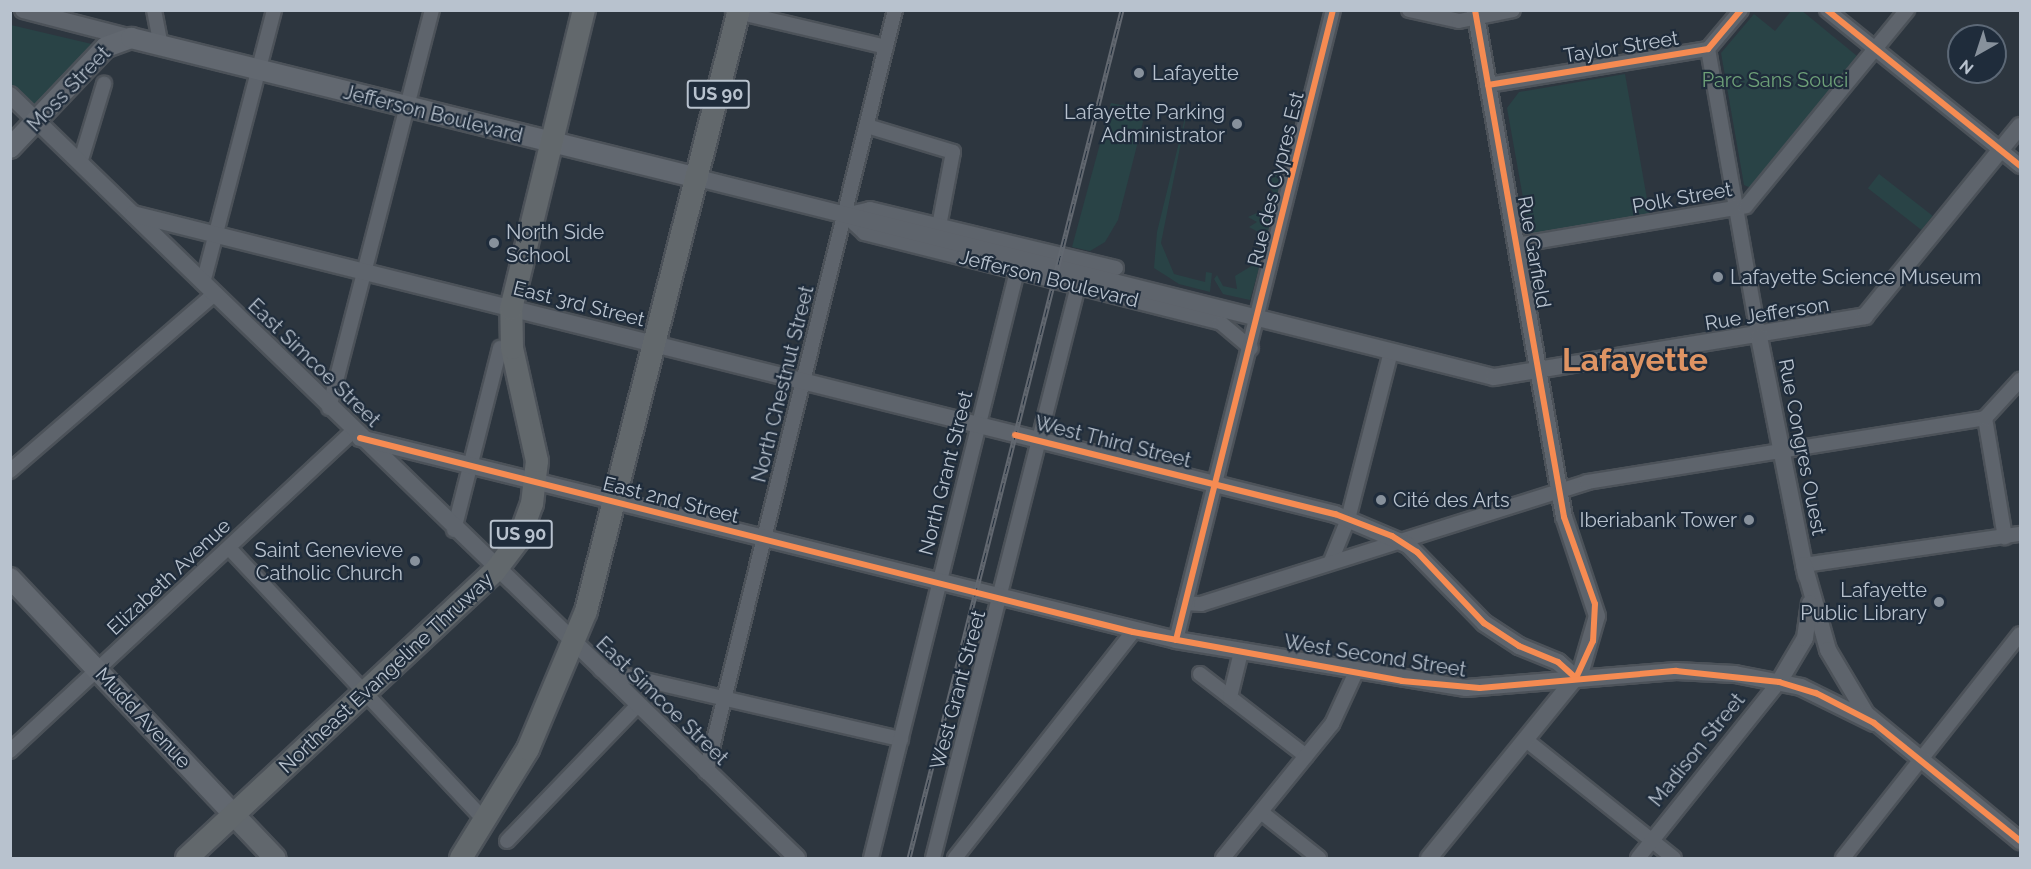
<!DOCTYPE html>
<html>
<head>
<meta charset="utf-8">
<style>
  body { margin:0 }
  #map { position:relative; width:2031px; height:869px; overflow:hidden; background:#2d363f; font-family:Raleway,sans-serif }
  div>[style] { position:absolute }
  [style*='--x'] { left:calc(var(--x)*1px); top:calc(var(--y)*1px); width:calc(var(--w)*1px); rotate:calc(var(--a)*1deg) }
  .green>* { inset:0; background:#294346; transform-origin:0 0 }
  .roads { filter:drop-shadow(2px 0 #4c5259) drop-shadow(-2px 0 #4c5259) drop-shadow(0 2px #4c5259) drop-shadow(0 -2px #4c5259) }
  .minor>* { height:14px; margin:-7px; padding:0 7px; transform-origin:7px; border-radius:7px; background:#5e646c }
  .tertiary>* { height:16px; margin:-8px; padding:0 8px; transform-origin:8px; border-radius:8px; background:#5e646c }
  .secondary>* { height:20px; margin:-10px; padding:0 10px; transform-origin:10px; border-radius:10px; background:#626870 }
  .primary>* { height:21px; margin:-10.5px; padding:0 10.5px; transform-origin:10.5px; border-radius:10.5px; background:#61676d }
  .trunk>* { height:22px; margin:-11px; padding:0 11px; transform-origin:11px; border-radius:11px; background:#62686c }
  .rail>* { height:5px; margin-top:-2.5px; transform-origin:0; background:repeating-linear-gradient(90deg,#1f2c3b 0 9px,#626870 0 18px); box-sizing:border-box; border-block:2px solid #626870 }
  .cycleway>* { height:6px; margin:-3px; padding:0 3px; transform-origin:3px; border-radius:3px; background:#f68b52 }
  .dots>* { width:16px; height:16px; translate:-50% -50%; box-sizing:border-box; border:3px solid #1f2c3b; border-radius:50% }
  span { translate:-50% -50%; white-space:nowrap; text-align:center; line-height:1.15; -webkit-text-stroke:4.5px #1f2c3b; paint-order:stroke }
  .shield-label span { padding:2px 4px; background:#1f2c3b; border:2px solid; border-radius:4px; -webkit-text-stroke-width:0 }
  .shield-label { font-size:18px; color:#b8c2ce; font-weight:700 }
  .street-label { font-size:20px; color:#b8c2ce }
  .poi-label { font-size:20px; color:#b8c2ce }
  .left { translate:0 -50%; text-align:left }
  .right { translate:-100% -50%; text-align:right }
  .park-label { font-size:20px; color:#6ea178 }
  .town-label { font-size:32px; color:#df9463; font-weight:700 }
  .frame { position:absolute; inset:0; border:12px solid #b8c2ce; pointer-events:none }
  .north { position:absolute; left:1947px; top:24px; width:60px; height:60px; box-sizing:border-box; background:#1f2c3b; border:2px solid #5c6876; border-radius:50%; rotate:219deg; font-size:16px; font-weight:700; line-height:24px; text-align:center; color:#b8c2ce }
  .north::after { content:''; display:block; margin:auto; width:21px; height:27px; background:#87919c; clip-path:polygon(50% 0,100% 100%,50% 72%,0 100%) }
</style>
</head>
<body>
<div id="map">
  <div class="green">
    <i style="clip-path:polygon(1801px 10px,1857px 56px,1751px 188px,1744px 185px,1721px 53px,1754px 14px,1775px 31px,1791px 11px)"></i>
    <i style="clip-path:polygon(11px 25px,96px 45px,38px 115px,11px 86px)"></i>
    <i style="clip-path:polygon(1625px 74px,1650px 216px,1530px 237px,1507px 108px,1519px 92px)"></i>
    <i style="clip-path:polygon(1190px 97px,1161px 243px,1174px 274px,1205px 282px,1206px 272px,1212px 273px,1210px 292px,1179px 284px,1154px 268px,1157px 232px)"></i>
    <i style="clip-path:polygon(1111px 103px,1146px 110px,1118px 220px,1105px 242px,1090px 251px,1072px 247px)"></i>
    <i style="clip-path:polygon(1276px 171px,1284px 176px,1264px 251px,1262px 234px,1249px 227px,1257px 222px,1248px 217px,1274px 205px,1274px 193px,1267px 184px)"></i>
    <i style="left:1879px;top:174px;width:68px;height:18px;rotate:38deg"></i>
    <i style="clip-path:polygon(1253px 265px,1260px 265px,1250px 300px,1223px 294px,1214px 279px,1217px 275px,1223px 286px,1237px 289px,1235px 276px)"></i>
  </div>
  <div class="roads">
    <div class="minor">
      <i style="--x:154;--y:10;--w:37;--a:79"></i>
      <i style="--x:1409;--y:10;--w:51;--a:12.4"></i>
      <i style="--x:1459;--y:21;--w:55;--a:-11.5"></i>
      <i style="--x:1827;--y:10;--w:248;--a:38.9"></i>
      <i style="--x:733;--y:11;--w:157;--a:13.2"></i>
      <i style="--x:1708;--y:49;--w:292;--a:80"></i>
      <i style="--x:1488;--y:85;--w:223;--a:-9.3"></i>
      <i style="--x:1708;--y:49;--w:51;--a:-49.8"></i>
      <i style="--x:867;--y:126;--w:90;--a:16.8"></i>
      <i style="--x:953;--y:152;--w:75;--a:100.7"></i>
      <i style="--x:80;--y:163;--w:83;--a:-73.1"></i>
      <i style="--x:845;--y:215;--w:26;--a:43"></i>
      <i style="--x:864;--y:233;--w:368;--a:14.1"></i>
      <i style="--x:1221;--y:323;--w:39;--a:40"></i>
      <i style="--x:845;--y:215;--w:26;--a:-13"></i>
      <i style="--x:870;--y:209;--w:253;--a:13.5"></i>
      <i style="--x:1516;--y:245;--w:233;--a:-9.6"></i>
      <i style="--x:1746;--y:206;--w:254;--a:-50.6"></i>
      <i style="--x:203;--y:283;--w:282;--a:-75.4"></i>
      <i style="--x:329;--y:408;--w:411;--a:-75.5"></i>
      <i style="--x:1985;--y:418;--w:121;--a:80.5"></i>
      <i style="--x:10;--y:471;--w:270;--a:-40.9"></i>
      <i style="--x:454;--y:530;--w:188;--a:-75.8"></i>
      <i style="--x:229;--y:548;--w:376;--a:46.8"></i>
      <i style="--x:1331;--y:561;--w:45;--a:-68"></i>
      <i style="--x:1348;--y:519;--w:172;--a:-75.6"></i>
      <i style="--x:1804;--y:565;--w:218;--a:-8.2"></i>
      <i style="--x:1185;--y:603;--w:16;--a:4"></i>
      <i style="--x:1201;--y:604;--w:405;--a:-17.5"></i>
      <i style="--x:1587;--y:482;--w:403;--a:-9.1"></i>
      <i style="--x:1985;--y:418;--w:52;--a:-47.4"></i>
      <i style="--x:1176;--y:640;--w:649;--a:-76.01"></i>
      <i style="--x:601;--y:670;--w:308;--a:13"></i>
      <i style="--x:1200;--y:674;--w:134;--a:37.7"></i>
      <i style="--x:1230;--y:697;--w:46;--a:-76.3"></i>
      <i style="--x:1526;--y:740;--w:189;--a:38.6"></i>
      <i style="--x:10;--y:751;--w:469;--a:-43"></i>
      <i style="--x:706;--y:772;--w:785;--a:-76.07"></i>
      <i style="--x:1261;--y:812;--w:74;--a:38.4"></i>
      <i style="--x:507;--y:841;--w:187;--a:-46.1"></i>
      <i style="--x:871;--y:858;--w:605;--a:-76.03"></i>
      <i style="--x:933;--y:858;--w:590;--a:-75.78"></i>
      <i style="--x:955;--y:858;--w:288;--a:-51.8"></i>
      <i style="--x:1223;--y:858;--w:173;--a:-50.9"></i>
      <i style="--x:1332;--y:724;--w:57;--a:-65.2"></i>
      <i style="--x:1638;--y:858;--w:226;--a:-51.3"></i>
      <i style="--x:1843;--y:858;--w:285;--a:-51.7"></i>
    </div>
    <div class="tertiary">
      <i style="--x:23;--y:10;--w:112;--a:14.5"></i>
      <i style="--x:10;--y:95;--w:1096;--a:44.11"></i>
      <i style="--x:698;--y:178;--w:820;--a:14.04"></i>
      <i style="--x:1494;--y:377;--w:376;--a:-9.3"></i>
      <i style="--x:1865;--y:316;--w:245;--a:-50.8"></i>
      <i style="--x:133;--y:214;--w:1239;--a:14.01"></i>
      <i style="--x:1335;--y:514;--w:79;--a:23"></i>
      <i style="--x:1408;--y:545;--w:109;--a:45.7"></i>
      <i style="--x:1484;--y:623;--w:42;--a:33.3"></i>
      <i style="--x:1519;--y:646;--w:42;--a:22.3"></i>
      <i style="--x:1558;--y:662;--w:24;--a:42"></i>
      <i style="--x:1759;--y:337;--w:243;--a:78.8"></i>
      <i style="--x:360;--y:438;--w:841;--a:13.9"></i>
      <i style="--x:1176;--y:640;--w:294;--a:9.4"></i>
      <i style="--x:1466;--y:688;--w:211;--a:-4.6"></i>
      <i style="--x:1676;--y:671;--w:59;--a:2.9"></i>
      <i style="--x:1735;--y:674;--w:67;--a:11.1"></i>
      <i style="--x:1801;--y:687;--w:81;--a:26.3"></i>
      <i style="--x:1804;--y:565;--w:88;--a:74.2"></i>
      <i style="--x:1828;--y:650;--w:74;--a:59.3"></i>
      <i style="--x:1866;--y:714;--w:200;--a:39.5"></i>
      <i style="--x:1779;--y:682;--w:51;--a:-59.4"></i>
      <i style="--x:1805;--y:638;--w:35;--a:-82"></i>
      <i style="--x:1429;--y:858;--w:241;--a:-50.9"></i>
      <i style="--x:1581;--y:671;--w:57;--a:-73.8"></i>
      <i style="--x:1597;--y:616;--w:104;--a:-108.4"></i>
      <i style="--x:1564;--y:517;--w:515;--a:-99.96"></i>
    </div>
    <div class="secondary">
      <i style="--x:10;--y:148;--w:139;--a:-46.5"></i>
      <i style="--x:106;--y:47;--w:27;--a:-20"></i>
      <i style="--x:131;--y:38;--w:584;--a:13.87"></i>
      <i style="--x:10;--y:578;--w:326;--a:46.6"></i>
    </div>
    <div class="primary">
      <i style="--x:234;--y:815;--w:59;--a:46.4"></i>
    </div>
    <div class="trunk">
      <i style="--x:187;--y:858;--w:421;--a:-43"></i>
      <i style="--x:495;--y:571;--w:40;--a:-53"></i>
      <i style="--x:519;--y:539;--w:37;--a:-70"></i>
      <i style="--x:532;--y:504;--w:43;--a:-83.4"></i>
      <i style="--x:537;--y:461;--w:116;--a:-102.5"></i>
      <i style="--x:512;--y:348;--w:39;--a:-91"></i>
      <i style="--x:511;--y:309;--w:308;--a:-76.3"></i>
      <i style="--x:461;--y:858;--w:128;--a:-58.4"></i>
      <i style="--x:528;--y:749;--w:150;--a:-67.2"></i>
      <i style="--x:586;--y:611;--w:620;--a:-75.72"></i>
    </div>
  </div>
  <div class="rail">
    <i style="--x:909;--y:858;--w:874;--a:-75.9"></i>
  </div>
  <div class="cycleway">
    <i style="--x:1475;--y:10;--w:515;--a:80.04"></i>
    <i style="--x:1564;--y:517;--w:92;--a:70.4"></i>
    <i style="--x:1595;--y:604;--w:37;--a:93"></i>
    <i style="--x:1593;--y:641;--w:41;--a:114.7"></i>
    <i style="--x:1827;--y:10;--w:248;--a:38.9"></i>
    <i style="--x:1488;--y:85;--w:223;--a:-9.3"></i>
    <i style="--x:1708;--y:49;--w:51;--a:-49.8"></i>
    <i style="--x:1015;--y:435;--w:330;--a:13.9"></i>
    <i style="--x:1335;--y:514;--w:61;--a:21.1"></i>
    <i style="--x:1392;--y:536;--w:30;--a:33"></i>
    <i style="--x:1417;--y:552;--w:98;--a:46.7"></i>
    <i style="--x:1484;--y:623;--w:42;--a:33.3"></i>
    <i style="--x:1519;--y:646;--w:42;--a:22.3"></i>
    <i style="--x:1558;--y:662;--w:24;--a:42"></i>
    <i style="--x:360;--y:438;--w:797;--a:14.09"></i>
    <i style="--x:1133;--y:632;--w:273;--a:10.3"></i>
    <i style="--x:1402;--y:681;--w:78;--a:5.1"></i>
    <i style="--x:1480;--y:688;--w:197;--a:-5"></i>
    <i style="--x:1676;--y:671;--w:104;--a:6.1"></i>
    <i style="--x:1779;--y:682;--w:39;--a:17"></i>
    <i style="--x:1816;--y:693;--w:65;--a:27.3"></i>
    <i style="--x:1874;--y:723;--w:188;--a:38.9"></i>
    <i style="--x:1176;--y:640;--w:649;--a:-76.01"></i>
  </div>
  <div class="dots">
    <i style="left:1139px;top:73px;background:#87919c"></i>
    <i style="left:1237px;top:124px;background:#87919c"></i>
    <i style="left:494px;top:243px;background:#87919c"></i>
    <i style="left:1718px;top:277px;background:#87919c"></i>
    <i style="left:1381px;top:500px;background:#87919c"></i>
    <i style="left:1749px;top:520px;background:#87919c"></i>
    <i style="left:415px;top:561px;background:#87919c"></i>
    <i style="left:1939px;top:602px;background:#87919c"></i>
  </div>
  <div class="shield-label">
    <span style="left:718px;top:94px">US 90</span>
    <span style="left:521px;top:534px">US 90</span>
  </div>
  <div class="street-label">
    <span style="left:1621px;top:47px;rotate:-9deg">Taylor Street</span>
    <span style="left:69px;top:89px;rotate:-46deg">Moss Street</span>
    <span style="left:433px;top:114px;rotate:14deg">Jefferson Boulevard</span>
    <span style="left:1276px;top:179px;rotate:-76deg">Rue des Cypres Est</span>
    <span style="left:1682px;top:198px;rotate:-10deg">Polk Street</span>
    <span style="left:1534px;top:252px;rotate:80deg">Rue Garfield</span>
    <span style="left:1049px;top:279px;rotate:14deg">Jefferson Boulevard</span>
    <span style="left:579px;top:304px;rotate:14deg">East 3rd Street</span>
    <span style="left:1767px;top:314px;rotate:-9deg">Rue Jefferson</span>
    <span style="left:314px;top:363px;rotate:44deg">East Simcoe Street</span>
    <span style="left:783px;top:384px;rotate:-76deg">North Chestnut Street</span>
    <span style="left:1113px;top:442px;rotate:14deg">West Third Street</span>
    <span style="left:1802px;top:447px;rotate:79deg">Rue Congres Ouest</span>
    <span style="left:946px;top:473px;rotate:-76deg">North Grant Street</span>
    <span style="left:671px;top:500px;rotate:14deg">East 2nd Street</span>
    <span style="left:169px;top:577px;rotate:-43deg">Elizabeth Avenue</span>
    <span style="left:1375px;top:656px;rotate:9deg">West Second Street</span>
    <span style="left:386px;top:673px;rotate:-43deg">Northeast Evangeline Thruway</span>
    <span style="left:958px;top:690px;rotate:-75deg">West Grant Street</span>
    <span style="left:662px;top:701px;rotate:44deg">East Simcoe Street</span>
    <span style="left:143px;top:718px;rotate:47deg">Mudd Avenue</span>
    <span style="left:1697px;top:750px;rotate:-51deg">Madison Street</span>
  </div>
  <div class="poi-label">
    <span class="left" style="left:1152px;top:73px">Lafayette</span>
    <span class="right" style="left:1225px;top:124px">Lafayette Parking<br>Administrator</span>
    <span class="left" style="left:506px;top:244px">North Side<br>School</span>
    <span class="left" style="left:1730px;top:277px">Lafayette Science Museum</span>
    <span class="left" style="left:1393px;top:500px">Cité des Arts</span>
    <span class="right" style="left:1737px;top:520px">Iberiabank Tower</span>
    <span class="right" style="left:403px;top:562px">Saint Genevieve<br>Catholic Church</span>
    <span class="right" style="left:1927px;top:602px">Lafayette<br>Public Library</span>
  </div>
  <div class="park-label">
    <span style="left:1775px;top:80px">Parc Sans Souci</span>
  </div>
  <div class="town-label">
    <span style="left:1635px;top:360px">Lafayette</span>
  </div>
  <div class="frame"></div>
  <div class="north">N</div>
</div>
</body>
</html>
